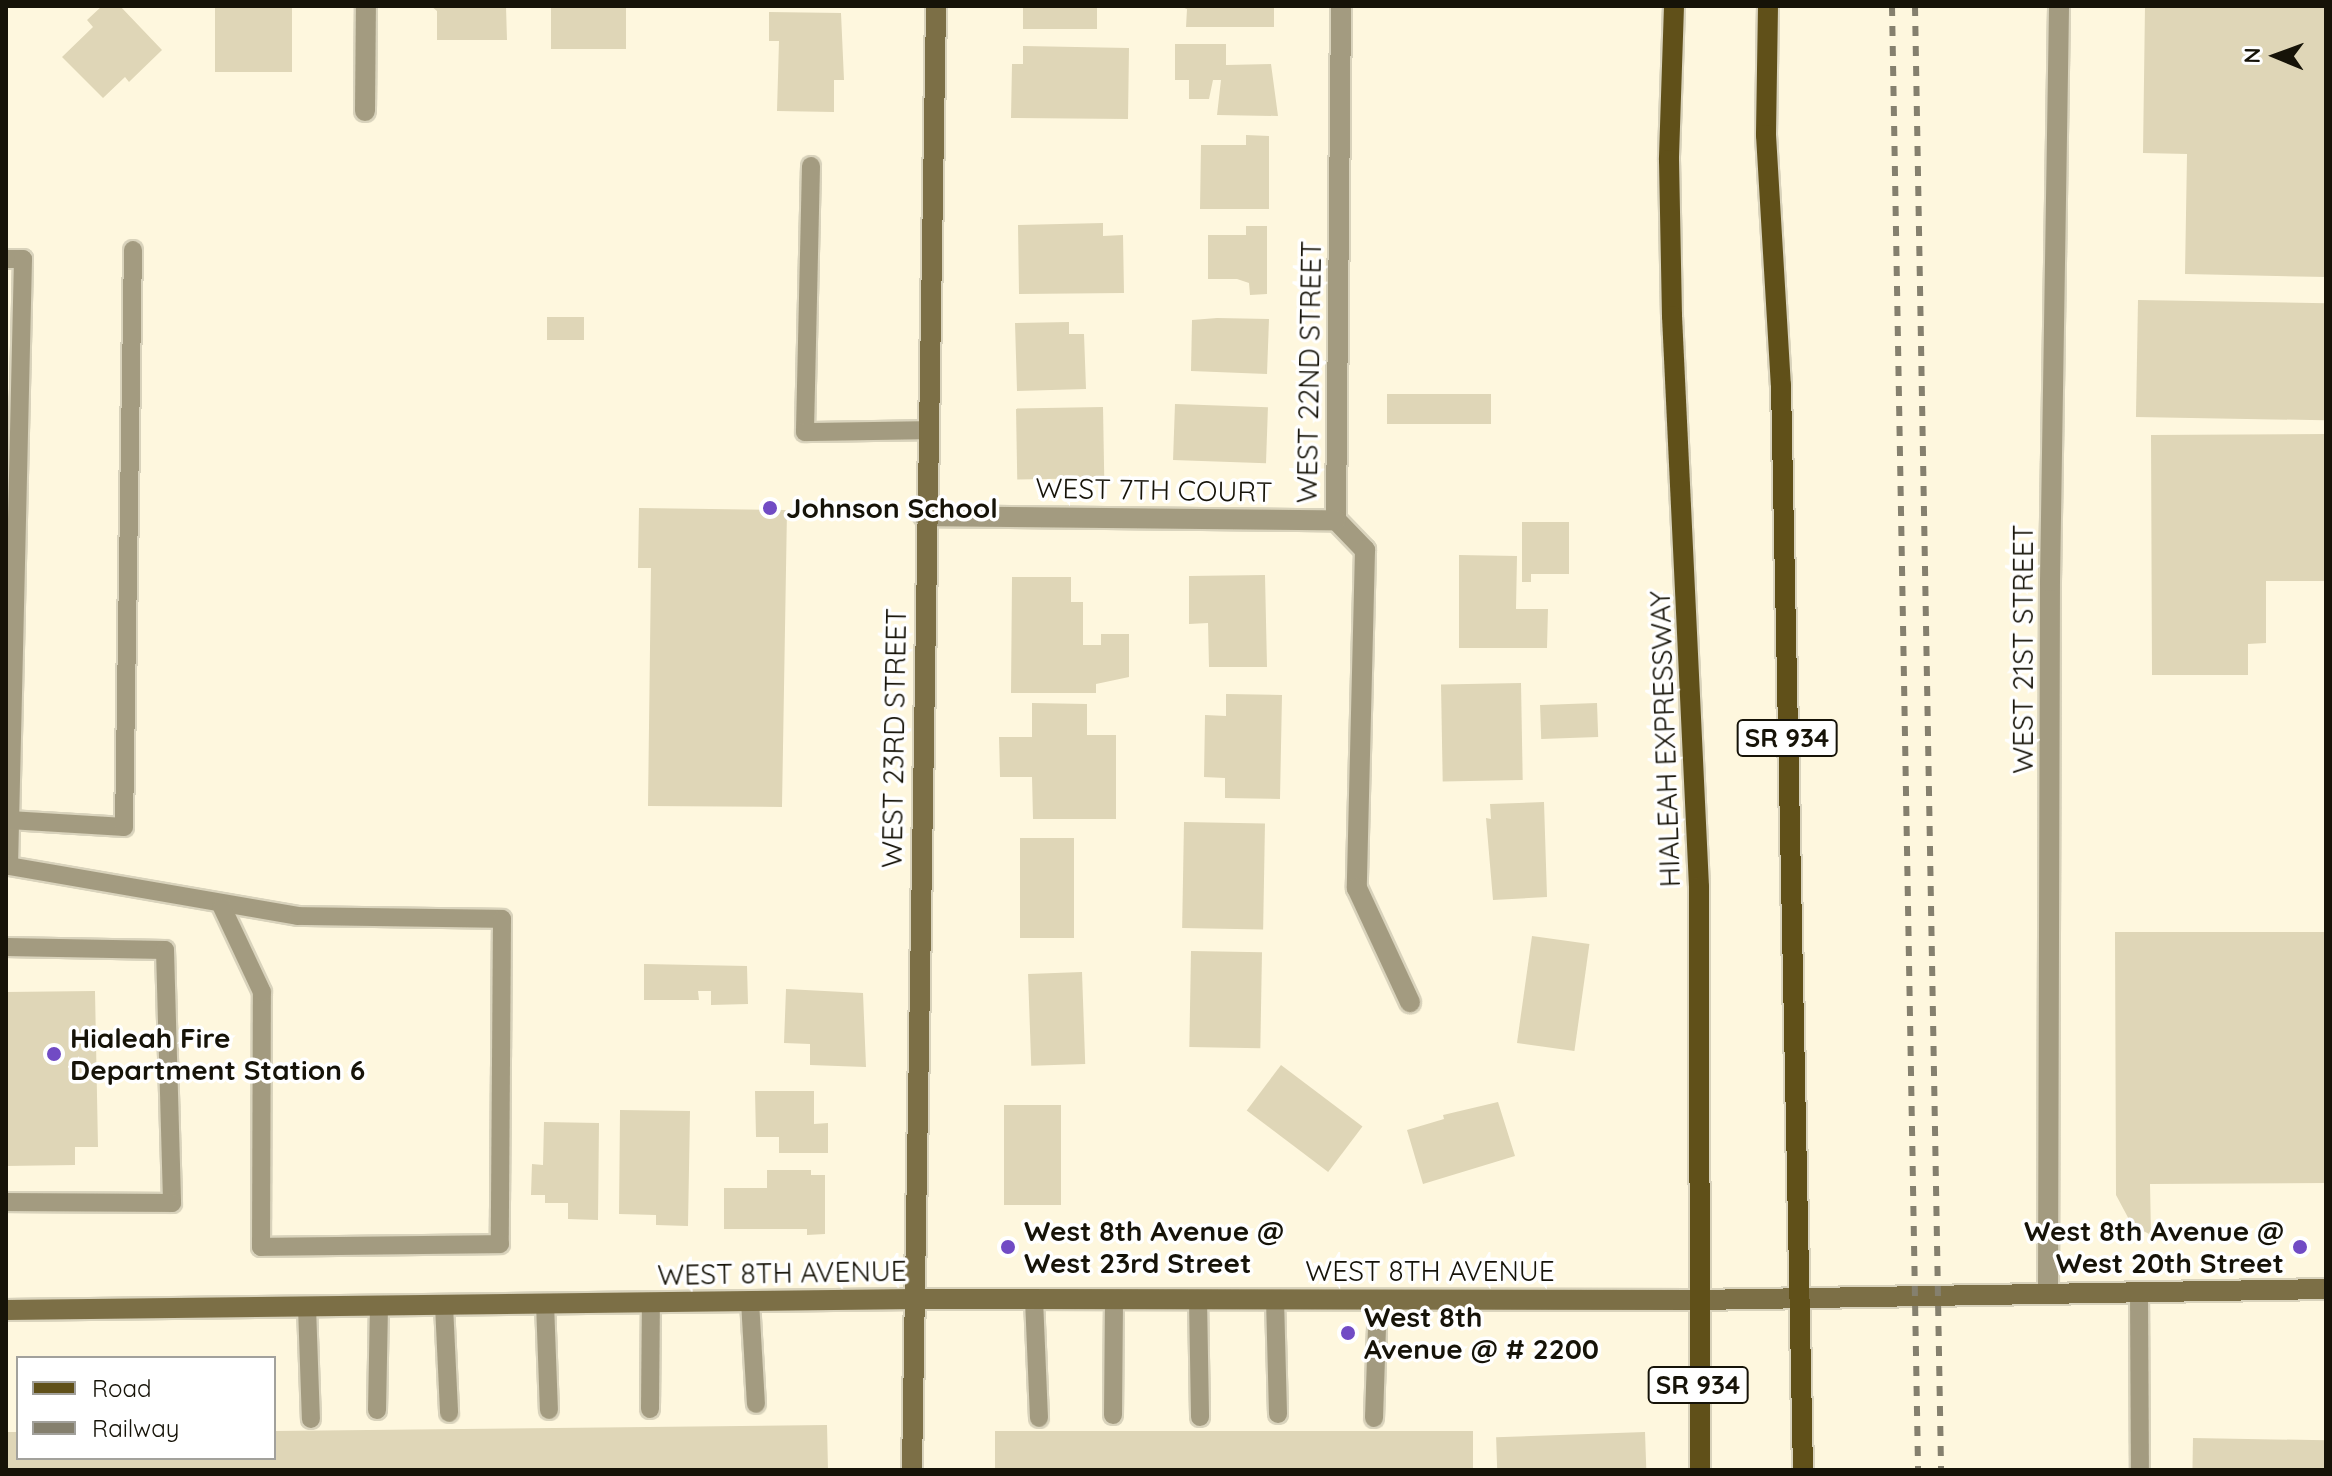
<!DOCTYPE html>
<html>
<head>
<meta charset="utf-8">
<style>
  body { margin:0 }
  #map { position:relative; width:2332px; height:1476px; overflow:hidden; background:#fef7de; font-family:Quicksand,sans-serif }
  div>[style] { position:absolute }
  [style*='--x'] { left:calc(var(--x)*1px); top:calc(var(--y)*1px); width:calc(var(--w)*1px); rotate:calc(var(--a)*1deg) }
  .building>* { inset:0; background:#dfd6b7; transform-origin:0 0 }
  .roads { filter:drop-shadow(2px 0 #d9d3bc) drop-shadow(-2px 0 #d9d3bc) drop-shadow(0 2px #d9d3bc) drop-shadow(0 -2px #d9d3bc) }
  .lane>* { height:18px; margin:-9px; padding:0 9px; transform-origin:9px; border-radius:9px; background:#a39b80 }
  .street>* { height:20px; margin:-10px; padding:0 10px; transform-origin:10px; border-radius:10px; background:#a39b80 }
  .secondary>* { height:20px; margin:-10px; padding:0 10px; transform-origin:10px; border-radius:10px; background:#7c6f46 }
  .primary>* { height:20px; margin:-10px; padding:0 10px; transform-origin:10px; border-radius:10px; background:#605019 }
  .rail>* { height:6px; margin-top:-3px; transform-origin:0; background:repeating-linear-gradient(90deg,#85806e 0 10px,transparent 0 20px) }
  .dots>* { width:22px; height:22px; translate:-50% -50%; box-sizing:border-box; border:4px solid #fff; border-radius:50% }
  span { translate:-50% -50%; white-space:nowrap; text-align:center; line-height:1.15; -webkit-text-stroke:7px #fff; paint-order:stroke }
  .shield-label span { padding:2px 6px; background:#fff; border:2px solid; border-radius:6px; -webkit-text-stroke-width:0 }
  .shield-label { font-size:26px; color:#161308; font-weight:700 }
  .street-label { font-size:28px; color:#161308 }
  .poi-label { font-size:28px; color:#161308; font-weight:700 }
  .left { translate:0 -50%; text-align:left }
  .right { translate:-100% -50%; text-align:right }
  .frame { position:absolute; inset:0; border:8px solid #161308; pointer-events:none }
  .legend { position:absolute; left:16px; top:1356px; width:260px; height:104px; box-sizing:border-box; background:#fff; border:2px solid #a2a19c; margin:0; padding:10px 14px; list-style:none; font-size:24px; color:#161308 }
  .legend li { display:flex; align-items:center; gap:16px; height:40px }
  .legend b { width:40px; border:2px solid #a2a19c }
  .north { position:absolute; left:2236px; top:16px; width:80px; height:80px; -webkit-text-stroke:6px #fff; paint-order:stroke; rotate:271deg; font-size:22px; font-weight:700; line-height:32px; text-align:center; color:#161308 }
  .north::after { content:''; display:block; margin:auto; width:28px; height:36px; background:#161308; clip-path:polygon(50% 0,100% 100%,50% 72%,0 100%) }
</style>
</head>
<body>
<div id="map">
  <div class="building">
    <i style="clip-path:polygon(102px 6px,120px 6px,162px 50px,129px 82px,125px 77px,103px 98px,62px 57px,93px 27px,87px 20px)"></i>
    <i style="left:215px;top:6px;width:77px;height:66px"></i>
    <i style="clip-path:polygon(431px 6px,506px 6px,507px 40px,437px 40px,437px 11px)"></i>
    <i style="left:551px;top:6px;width:75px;height:43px"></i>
    <i style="left:1023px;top:6px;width:74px;height:23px"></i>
    <i style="clip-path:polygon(1179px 6px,1274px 6px,1274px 27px,1186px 27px,1187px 9px)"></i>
    <i style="clip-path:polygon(2145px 6px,2326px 6px,2326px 277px,2185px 274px,2187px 154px,2143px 153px)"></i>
    <i style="clip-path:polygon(769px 12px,841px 13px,844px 80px,834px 80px,834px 112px,777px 111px,779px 41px,769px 41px)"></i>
    <i style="clip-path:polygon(1175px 44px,1226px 44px,1226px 65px,1271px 64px,1278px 116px,1217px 115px,1221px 80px,1213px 80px,1209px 99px,1189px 99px,1189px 80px,1175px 80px)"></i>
    <i style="clip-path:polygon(1023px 46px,1129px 48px,1128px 119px,1011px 118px,1012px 64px,1023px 64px)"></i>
    <i style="clip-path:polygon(1246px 135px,1269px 136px,1269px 209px,1200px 209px,1201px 145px,1246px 145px)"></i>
    <i style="clip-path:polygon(1103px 223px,1103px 236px,1123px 235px,1124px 293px,1019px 294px,1018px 225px)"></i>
    <i style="clip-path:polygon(1246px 226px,1267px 226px,1267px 294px,1250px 295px,1249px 283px,1237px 279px,1208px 279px,1208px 235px,1246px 235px)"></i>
    <i style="left:2138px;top:300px;width:188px;height:117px;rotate:1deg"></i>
    <i style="left:547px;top:317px;width:37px;height:23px"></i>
    <i style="clip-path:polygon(1217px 318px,1269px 319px,1267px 374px,1191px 371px,1192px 320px)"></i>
    <i style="clip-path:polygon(1069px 322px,1069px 334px,1084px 334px,1086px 389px,1017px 391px,1015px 323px)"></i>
    <i style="left:1491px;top:394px;width:30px;height:104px;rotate:90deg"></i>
    <i style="left:1175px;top:404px;width:93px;height:56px;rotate:2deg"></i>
    <i style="left:1103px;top:407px;width:71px;height:87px;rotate:89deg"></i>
    <i style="clip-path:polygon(2326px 434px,2326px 581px,2266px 581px,2266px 643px,2248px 644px,2248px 675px,2152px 675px,2151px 435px)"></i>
    <i style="clip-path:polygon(639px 508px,787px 510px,782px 807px,648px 806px,651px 568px,638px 568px)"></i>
    <i style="clip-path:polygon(1522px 522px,1569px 522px,1569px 574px,1531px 574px,1531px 582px,1522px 582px)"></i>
    <i style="clip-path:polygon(1459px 555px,1517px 556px,1516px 609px,1548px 609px,1547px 648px,1459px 648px)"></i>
    <i style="clip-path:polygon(1265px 575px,1267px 667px,1209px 667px,1208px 623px,1189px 624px,1189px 576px)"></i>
    <i style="clip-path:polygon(1012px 577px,1071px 577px,1071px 602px,1083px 602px,1083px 645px,1101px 645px,1101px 634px,1129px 634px,1129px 677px,1096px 684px,1096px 693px,1011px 693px)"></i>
    <i style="left:1521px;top:683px;width:97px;height:80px;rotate:89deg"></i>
    <i style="clip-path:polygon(1226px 694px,1282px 695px,1280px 799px,1225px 798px,1225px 778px,1204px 777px,1205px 715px,1226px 716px)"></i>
    <i style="clip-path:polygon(1032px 703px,1087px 704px,1087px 735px,1116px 735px,1116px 819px,1033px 819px,1032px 777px,1000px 777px,999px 737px,1032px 737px)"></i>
    <i style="left:1597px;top:703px;width:34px;height:57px;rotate:88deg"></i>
    <i style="clip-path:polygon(1544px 802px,1547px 897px,1493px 900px,1486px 818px,1491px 819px,1490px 804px)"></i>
    <i style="left:1184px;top:822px;width:81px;height:106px;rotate:1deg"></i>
    <i style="left:1074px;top:838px;width:100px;height:54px;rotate:90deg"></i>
    <i style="clip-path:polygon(2115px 932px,2326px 932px,2326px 1183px,2150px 1184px,2151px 1235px,2132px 1225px,2116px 1195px)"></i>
    <i style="left:1532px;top:936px;width:58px;height:108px;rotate:8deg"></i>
    <i style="left:1191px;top:951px;width:71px;height:96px;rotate:1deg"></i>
    <i style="clip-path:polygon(644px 964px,747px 966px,748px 1004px,711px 1005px,711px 991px,698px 991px,699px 1000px,644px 1000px)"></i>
    <i style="left:1082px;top:972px;width:92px;height:54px;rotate:88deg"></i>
    <i style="clip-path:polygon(786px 989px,863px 993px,866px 1067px,810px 1065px,810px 1044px,784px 1043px)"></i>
    <i style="clip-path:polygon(95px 991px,98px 1147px,75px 1147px,75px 1165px,6px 1166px,6px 992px)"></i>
    <i style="left:1281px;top:1065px;width:102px;height:57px;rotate:37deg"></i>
    <i style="clip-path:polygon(755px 1091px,814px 1091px,814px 1124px,828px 1123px,828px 1153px,779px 1153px,779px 1137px,756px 1137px)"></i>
    <i style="clip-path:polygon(1498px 1102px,1515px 1156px,1423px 1184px,1407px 1130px,1444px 1119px,1443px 1115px)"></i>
    <i style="left:1004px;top:1105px;width:57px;height:100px"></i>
    <i style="clip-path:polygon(620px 1110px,690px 1111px,688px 1226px,656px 1225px,656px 1215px,619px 1214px)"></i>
    <i style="clip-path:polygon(544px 1122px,599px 1123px,598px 1220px,568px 1219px,568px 1203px,545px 1203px,545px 1195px,531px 1195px,532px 1164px,543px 1165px)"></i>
    <i style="clip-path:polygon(767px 1170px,811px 1170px,811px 1175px,825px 1175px,825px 1234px,807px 1235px,807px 1229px,724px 1229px,724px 1188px,767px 1188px)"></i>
    <i style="clip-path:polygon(827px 1425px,828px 1470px,6px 1470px,6px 1432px,18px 1432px,18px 1458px,274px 1458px,274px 1431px)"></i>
    <i style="left:1473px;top:1431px;width:39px;height:478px;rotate:90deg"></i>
    <i style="left:1645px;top:1432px;width:38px;height:149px;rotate:88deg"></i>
    <i style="left:2193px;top:1438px;width:133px;height:32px;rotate:1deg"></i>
  </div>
  <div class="roads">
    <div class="lane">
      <i style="--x:811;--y:166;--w:266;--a:91.3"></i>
      <i style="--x:805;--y:432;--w:122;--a:-0.9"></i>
      <i style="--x:6;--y:259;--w:17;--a:0"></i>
      <i style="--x:23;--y:259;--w:607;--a:91.32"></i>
      <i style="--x:9;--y:866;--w:293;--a:9.8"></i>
      <i style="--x:298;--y:916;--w:204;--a:0.8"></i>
      <i style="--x:502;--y:919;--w:325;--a:90.4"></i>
      <i style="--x:500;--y:1244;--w:239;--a:179.3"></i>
      <i style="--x:261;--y:1247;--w:255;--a:-89.8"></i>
      <i style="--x:262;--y:992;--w:94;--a:-115.2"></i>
      <i style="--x:10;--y:820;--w:114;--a:3.5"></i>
      <i style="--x:124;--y:827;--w:577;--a:-89.11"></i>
      <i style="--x:6;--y:947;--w:159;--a:1.1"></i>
      <i style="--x:165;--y:950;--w:253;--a:88.4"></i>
      <i style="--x:172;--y:1203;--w:166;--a:-179.7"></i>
      <i style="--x:2139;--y:1292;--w:178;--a:89.7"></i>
      <i style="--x:1034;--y:1299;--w:119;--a:87.6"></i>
      <i style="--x:1198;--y:1299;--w:118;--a:89"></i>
      <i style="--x:1275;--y:1299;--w:115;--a:88.5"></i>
      <i style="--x:750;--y:1301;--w:103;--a:86.7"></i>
      <i style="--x:545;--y:1303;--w:107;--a:87.9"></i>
      <i style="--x:444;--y:1305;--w:108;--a:87.3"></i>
      <i style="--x:307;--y:1307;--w:112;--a:88"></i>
      <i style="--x:650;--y:1409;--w:106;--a:-89.5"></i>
      <i style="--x:377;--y:1410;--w:104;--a:-88.9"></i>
      <i style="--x:1113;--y:1415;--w:116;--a:-89.5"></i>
      <i style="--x:1374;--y:1418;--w:119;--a:-88.1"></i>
    </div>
    <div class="street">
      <i style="--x:1341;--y:6;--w:514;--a:90.56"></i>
      <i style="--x:1336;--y:520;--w:42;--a:46"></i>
      <i style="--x:1365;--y:550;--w:338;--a:91.4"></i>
      <i style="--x:1357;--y:888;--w:126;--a:65.1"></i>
      <i style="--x:365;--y:111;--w:105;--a:-89.5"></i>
      <i style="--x:924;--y:516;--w:412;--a:0.6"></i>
      <i style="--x:2048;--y:1293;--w:712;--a:-89.84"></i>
      <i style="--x:2050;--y:581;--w:575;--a:-89.1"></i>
    </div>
    <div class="secondary">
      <i style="--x:6;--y:1310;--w:910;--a:-0.69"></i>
      <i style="--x:916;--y:1299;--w:781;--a:0.07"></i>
      <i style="--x:1697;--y:1300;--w:629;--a:-1"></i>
      <i style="--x:912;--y:1470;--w:1464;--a:-89.06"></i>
    </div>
    <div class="primary">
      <i style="--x:1674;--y:6;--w:154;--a:91.9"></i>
      <i style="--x:1669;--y:160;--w:156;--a:88.9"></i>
      <i style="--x:1672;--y:316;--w:572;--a:87.29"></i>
      <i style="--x:1699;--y:887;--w:583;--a:89.9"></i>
      <i style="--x:1768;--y:6;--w:129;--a:90.9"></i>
      <i style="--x:1766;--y:135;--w:250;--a:86.6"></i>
      <i style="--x:1781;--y:385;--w:1085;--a:88.84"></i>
    </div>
  </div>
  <div class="rail">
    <i style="--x:1892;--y:6;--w:1464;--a:88.98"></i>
    <i style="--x:1915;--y:6;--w:1464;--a:88.98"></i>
  </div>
  <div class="dots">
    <i style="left:770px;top:508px;background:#714bc4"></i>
    <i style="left:54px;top:1054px;background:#714bc4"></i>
    <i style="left:1008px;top:1247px;background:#714bc4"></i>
    <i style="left:2300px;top:1247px;background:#714bc4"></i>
    <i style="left:1348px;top:1333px;background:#714bc4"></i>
  </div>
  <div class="shield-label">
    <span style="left:1787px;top:738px">SR 934</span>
    <span style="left:1698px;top:1385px">SR 934</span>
  </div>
  <div class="street-label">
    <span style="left:1309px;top:372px;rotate:-89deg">WEST 22ND STREET</span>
    <span style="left:1154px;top:490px;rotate:1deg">WEST 7TH COURT</span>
    <span style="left:2023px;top:649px;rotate:-90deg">WEST 21ST STREET</span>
    <span style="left:894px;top:738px;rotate:-89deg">WEST 23RD STREET</span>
    <span style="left:1665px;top:739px;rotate:-92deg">HIALEAH EXPRESSWAY</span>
    <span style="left:1430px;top:1271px">WEST 8TH AVENUE</span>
    <span style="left:782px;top:1273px;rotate:-1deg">WEST 8TH AVENUE</span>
  </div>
  <div class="poi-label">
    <span class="left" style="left:786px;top:508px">Johnson School</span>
    <span class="left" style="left:70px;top:1054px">Hialeah Fire<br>Department Station 6</span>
    <span class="left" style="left:1024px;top:1247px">West 8th Avenue @<br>West 23rd Street</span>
    <span class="right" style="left:2284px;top:1247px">West 8th Avenue @<br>West 20th Street</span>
    <span class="left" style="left:1364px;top:1333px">West 8th<br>Avenue @ # 2200</span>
  </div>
  <div class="frame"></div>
  <ul class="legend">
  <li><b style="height:10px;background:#605019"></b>Road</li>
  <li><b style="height:10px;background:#85806e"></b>Railway</li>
  </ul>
  <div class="north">N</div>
</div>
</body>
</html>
